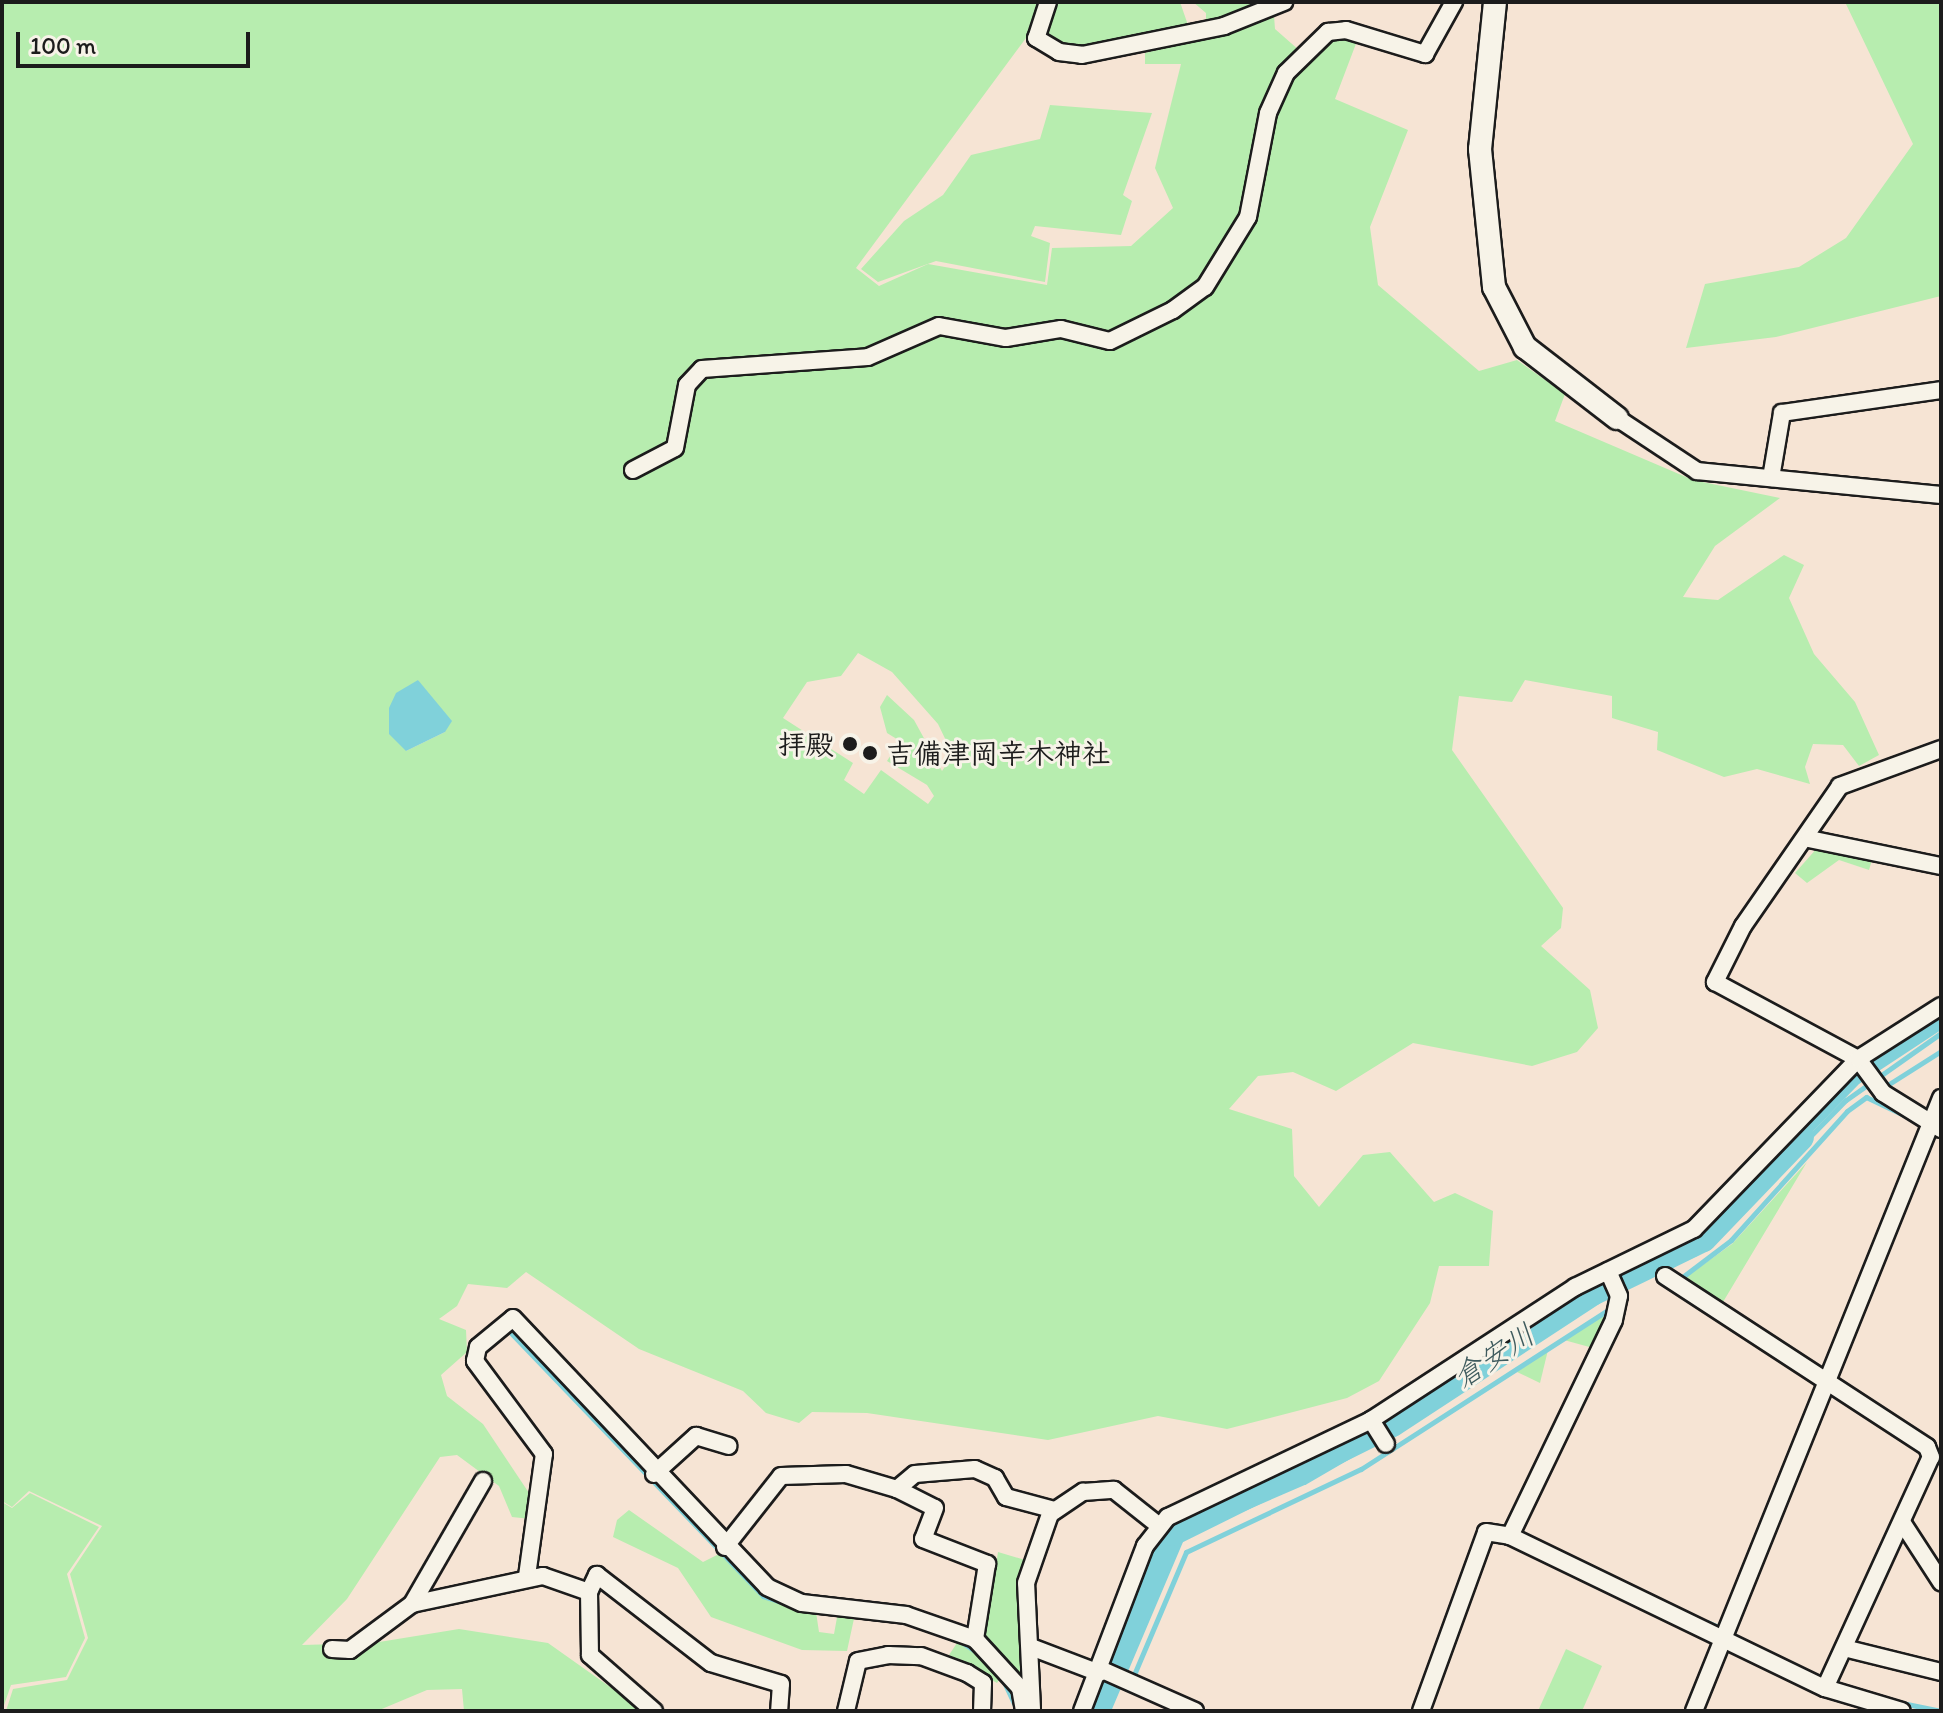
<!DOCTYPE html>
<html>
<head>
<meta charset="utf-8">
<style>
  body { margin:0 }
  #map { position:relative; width:1943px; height:1713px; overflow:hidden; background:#f6e4d4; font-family:Itim,"Klee One",sans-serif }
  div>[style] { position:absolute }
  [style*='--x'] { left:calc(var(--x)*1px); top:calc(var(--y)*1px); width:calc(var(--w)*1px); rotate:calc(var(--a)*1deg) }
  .green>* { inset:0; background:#b7edaf }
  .water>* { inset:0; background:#80d1da }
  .stream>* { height:5px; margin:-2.5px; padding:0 2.5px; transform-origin:2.5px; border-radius:2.5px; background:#80d1da }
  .river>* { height:28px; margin:-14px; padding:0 14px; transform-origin:14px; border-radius:14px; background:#80d1da }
  .roads { filter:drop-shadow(2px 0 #1c1c1c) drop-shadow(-2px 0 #1c1c1c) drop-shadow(0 2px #1c1c1c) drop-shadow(0 -2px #1c1c1c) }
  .street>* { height:16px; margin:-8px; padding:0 8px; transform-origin:8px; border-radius:8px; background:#f7f3e8 }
  .secondary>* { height:22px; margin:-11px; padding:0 11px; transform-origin:11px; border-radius:11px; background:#f7f3e8 }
  .dots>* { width:22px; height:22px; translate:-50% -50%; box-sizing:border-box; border:4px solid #f7f3e8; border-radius:50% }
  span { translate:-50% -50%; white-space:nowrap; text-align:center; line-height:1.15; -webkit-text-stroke:6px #f7f3e8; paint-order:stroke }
  .poi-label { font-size:28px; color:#1c1c1c; font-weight:700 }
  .right { translate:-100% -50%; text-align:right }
  .left { translate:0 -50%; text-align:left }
  .water-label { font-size:30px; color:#3f5b5e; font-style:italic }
  .frame { position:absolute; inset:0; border:4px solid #1c1c1c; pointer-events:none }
  .scale { position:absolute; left:16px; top:32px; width:234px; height:36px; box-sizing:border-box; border:4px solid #1c1c1c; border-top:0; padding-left:10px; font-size:24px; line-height:28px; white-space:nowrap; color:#1c1c1c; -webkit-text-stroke:6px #f7f3e8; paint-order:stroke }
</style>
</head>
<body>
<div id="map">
  <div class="green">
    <i style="clip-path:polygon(evenodd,2px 2px,1041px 2px,1026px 38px,856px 268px,879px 286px,928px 264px,1047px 285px,1052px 248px,1131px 246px,1173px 208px,1155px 168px,1181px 64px,1145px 64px,1145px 53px,1206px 37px,1206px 13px,1193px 2px,1273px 2px,1275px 29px,1308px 58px,1333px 39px,1357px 41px,1335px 99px,1408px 130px,1370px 227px,1378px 285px,1479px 371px,1517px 360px,1565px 394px,1555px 421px,1693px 480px,1780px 498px,1715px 546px,1683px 597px,1718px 600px,1784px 555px,1804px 565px,1789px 598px,1814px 654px,1855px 702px,1879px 755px,1859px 766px,1843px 745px,1813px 744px,1805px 767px,1810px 784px,1757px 769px,1724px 777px,1657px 750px,1658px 732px,1612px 718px,1612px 696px,1525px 680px,1512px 702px,1459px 696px,1452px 750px,1563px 908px,1561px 928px,1541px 946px,1590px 990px,1598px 1028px,1577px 1052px,1532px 1066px,1413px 1043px,1336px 1091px,1293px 1072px,1258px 1076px,1229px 1109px,1292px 1129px,1294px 1176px,1319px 1207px,1363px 1155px,1390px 1152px,1434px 1202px,1455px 1193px,1493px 1211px,1489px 1266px,1439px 1266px,1430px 1303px,1379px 1381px,1347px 1398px,1227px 1429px,1158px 1416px,1048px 1440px,867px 1413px,812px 1412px,799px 1423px,766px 1413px,743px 1391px,639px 1349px,526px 1272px,507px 1288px,468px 1284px,457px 1306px,439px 1319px,466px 1330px,467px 1352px,441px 1375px,447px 1396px,483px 1424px,535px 1502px,531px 1519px,512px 1517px,499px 1486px,457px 1455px,440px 1457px,347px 1599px,302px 1645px,373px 1643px,459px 1629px,548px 1643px,644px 1711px,464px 1711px,462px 1689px,427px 1690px,377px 1711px,6px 1711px,13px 1689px,67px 1680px,88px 1638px,70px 1574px,102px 1526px,29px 1491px,12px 1507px,2px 1501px,2px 2px,858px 653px,892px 672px,938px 724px,953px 755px,942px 771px,914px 720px,887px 695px,880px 707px,887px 733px,900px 741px,887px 761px,927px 785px,934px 796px,928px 804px,881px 770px,864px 794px,844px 780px,853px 763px,783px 718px,807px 682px,841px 676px,858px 653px,2px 2px,418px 680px,445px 732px,406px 751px,418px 680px)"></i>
    <i style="clip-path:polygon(1053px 2px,1180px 2px,1189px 28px,1070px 49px,1042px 30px)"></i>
    <i style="clip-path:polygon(1845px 2px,1941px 2px,1941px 296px,1776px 337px,1686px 348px,1705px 284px,1799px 267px,1846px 238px,1913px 144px)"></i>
    <i style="clip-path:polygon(1050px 105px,1152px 113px,1123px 195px,1132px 201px,1121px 235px,1035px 226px,1031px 236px,1050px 243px,1045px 282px,936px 261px,878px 282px,861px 269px,904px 221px,943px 195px,971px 155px,1040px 139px)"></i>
    <i style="clip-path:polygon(1818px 847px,1872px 860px,1869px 870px,1839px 860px,1807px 883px,1795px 873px)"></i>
    <i style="clip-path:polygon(1807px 1162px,1723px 1302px,1686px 1277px,1732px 1244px)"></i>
    <i style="clip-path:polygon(1607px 1313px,1593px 1348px,1564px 1340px)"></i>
    <i style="clip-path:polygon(1548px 1350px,1540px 1383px,1517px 1372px)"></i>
    <i style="clip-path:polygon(30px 1493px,99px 1527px,67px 1574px,85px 1638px,66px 1677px,11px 1685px,2px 1711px,2px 1502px,12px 1508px)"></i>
    <i style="clip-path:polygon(629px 1510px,703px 1562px,721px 1553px,762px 1597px,816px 1612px,819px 1632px,834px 1634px,838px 1612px,855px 1614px,847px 1651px,802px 1650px,711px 1617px,678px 1568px,613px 1537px,617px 1520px)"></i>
    <i style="clip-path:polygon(998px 1552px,1025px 1560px,1028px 1685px,985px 1639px)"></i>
    <i style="clip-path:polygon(959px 1640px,1002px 1675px,997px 1683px,949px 1655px)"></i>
    <i style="clip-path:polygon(1566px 1649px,1602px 1666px,1582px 1711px,1538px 1711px)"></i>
  </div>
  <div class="water">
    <i style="clip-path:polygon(418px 680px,452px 721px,445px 732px,406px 751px,389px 734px,389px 708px,396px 693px)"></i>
    <i style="clip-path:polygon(1941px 1015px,1941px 1030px,1859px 1084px,1777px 1168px,1772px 1162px,1852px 1075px)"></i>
  </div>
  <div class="stream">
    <i style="--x:1889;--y:1084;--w:62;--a:-32.4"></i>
    <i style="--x:1681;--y:1278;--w:63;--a:-37.2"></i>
    <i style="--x:1731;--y:1240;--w:173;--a:-48"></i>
    <i style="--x:1847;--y:1111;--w:24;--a:-36"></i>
    <i style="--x:1866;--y:1097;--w:47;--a:25.5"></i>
    <i style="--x:511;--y:1333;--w:364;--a:46.2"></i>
    <i style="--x:763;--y:1596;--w:38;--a:18"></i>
    <i style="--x:1707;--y:1622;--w:12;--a:24"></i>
    <i style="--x:960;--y:1641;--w:22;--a:34"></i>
    <i style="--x:1133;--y:1677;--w:136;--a:-67"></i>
    <i style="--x:1186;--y:1552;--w:194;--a:-25.4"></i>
    <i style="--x:1361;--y:1469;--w:292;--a:-32.8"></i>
    <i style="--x:1004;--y:1682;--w:29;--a:65"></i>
    <i style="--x:1897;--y:1702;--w:45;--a:11.6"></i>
    <i style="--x:1105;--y:1711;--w:190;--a:-67.1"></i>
    <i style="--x:1179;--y:1536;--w:136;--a:-23.4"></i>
    <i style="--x:1304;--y:1482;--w:161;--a:-30.2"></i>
    <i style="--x:1443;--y:1401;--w:178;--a:-33.5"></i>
    <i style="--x:1591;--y:1303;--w:116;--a:-25.5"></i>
    <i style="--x:1696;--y:1253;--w:214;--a:-45.6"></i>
    <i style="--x:1846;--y:1100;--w:116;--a:-35.2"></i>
  </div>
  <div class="river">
    <i style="--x:1096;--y:1711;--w:194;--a:-67"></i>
    <i style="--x:1172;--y:1532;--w:246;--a:-26.4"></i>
    <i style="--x:1392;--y:1423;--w:239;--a:-33.2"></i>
    <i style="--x:1592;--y:1292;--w:123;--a:-25.9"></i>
    <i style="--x:1703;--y:1238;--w:140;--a:-46.2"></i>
  </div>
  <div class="roads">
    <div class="street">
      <i style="--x:1048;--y:2;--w:38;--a:108"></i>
      <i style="--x:1036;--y:38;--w:27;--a:31"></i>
      <i style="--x:1059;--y:52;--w:23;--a:7"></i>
      <i style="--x:1082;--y:55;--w:145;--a:-11.5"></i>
      <i style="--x:1224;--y:26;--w:65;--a:-21.8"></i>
      <i style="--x:1617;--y:418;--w:96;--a:33.5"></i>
      <i style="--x:1697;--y:471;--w:245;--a:5.6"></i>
      <i style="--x:633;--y:470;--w:47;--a:-27.6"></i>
      <i style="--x:675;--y:448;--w:64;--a:-79.2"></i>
      <i style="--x:687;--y:385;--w:22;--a:-47"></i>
      <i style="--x:702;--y:369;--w:166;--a:-4.1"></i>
      <i style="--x:868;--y:357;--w:77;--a:-23.6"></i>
      <i style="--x:939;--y:326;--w:68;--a:10.2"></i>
      <i style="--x:1006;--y:338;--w:56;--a:-9.3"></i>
      <i style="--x:1061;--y:329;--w:50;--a:13.8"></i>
      <i style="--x:1110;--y:341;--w:70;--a:-26.2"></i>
      <i style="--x:1173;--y:310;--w:39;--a:-36"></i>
      <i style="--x:1205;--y:287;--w:82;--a:-58.4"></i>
      <i style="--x:1248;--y:217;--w:106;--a:-79.1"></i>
      <i style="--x:1268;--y:113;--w:44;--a:-65.8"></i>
      <i style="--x:1286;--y:73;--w:59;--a:-44.3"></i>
      <i style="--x:1328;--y:32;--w:18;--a:-6"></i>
      <i style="--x:1346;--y:30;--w:83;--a:16.9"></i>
      <i style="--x:1425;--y:54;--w:60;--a:-60.9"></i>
      <i style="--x:1771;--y:478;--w:66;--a:-80.4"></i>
      <i style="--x:1782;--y:413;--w:161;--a:-8.2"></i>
      <i style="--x:1941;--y:749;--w:108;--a:159.9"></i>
      <i style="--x:1840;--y:786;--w:170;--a:124.7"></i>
      <i style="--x:1743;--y:926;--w:63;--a:116.6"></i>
      <i style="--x:1715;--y:982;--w:162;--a:28.3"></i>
      <i style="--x:1858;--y:1059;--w:42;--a:53.7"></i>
      <i style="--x:1883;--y:1093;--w:68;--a:31.8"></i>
      <i style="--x:1809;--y:839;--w:135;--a:11.6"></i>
      <i style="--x:1608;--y:1271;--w:27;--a:66"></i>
      <i style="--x:1619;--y:1296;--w:25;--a:102"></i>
      <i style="--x:1614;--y:1320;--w:240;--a:115.7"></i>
      <i style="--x:1510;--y:1536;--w:350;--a:25.8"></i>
      <i style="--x:1825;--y:1688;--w:80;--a:16.6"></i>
      <i style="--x:1665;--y:1276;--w:313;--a:33.1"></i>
      <i style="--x:1927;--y:1447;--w:11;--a:68"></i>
      <i style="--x:1371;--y:1420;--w:28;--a:58"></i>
      <i style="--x:654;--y:1474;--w:57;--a:-42.1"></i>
      <i style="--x:696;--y:1436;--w:34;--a:17"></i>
      <i style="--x:897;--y:1489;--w:23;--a:-40"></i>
      <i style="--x:915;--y:1474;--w:60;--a:-4.8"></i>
      <i style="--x:975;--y:1469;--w:22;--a:24"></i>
      <i style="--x:995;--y:1478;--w:22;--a:60"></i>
      <i style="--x:1006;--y:1497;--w:51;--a:14.9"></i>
      <i style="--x:1902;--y:1522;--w:72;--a:57"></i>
      <i style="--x:725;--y:1547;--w:90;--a:-51.7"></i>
      <i style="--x:781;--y:1476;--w:65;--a:-1.8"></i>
      <i style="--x:846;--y:1474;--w:53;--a:16.4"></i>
      <i style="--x:897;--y:1489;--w:42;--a:26.6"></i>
      <i style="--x:935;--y:1508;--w:33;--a:111"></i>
      <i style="--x:923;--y:1539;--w:69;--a:21.3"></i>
      <i style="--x:987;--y:1564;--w:76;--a:99.1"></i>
      <i style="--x:527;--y:1576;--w:123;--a:-82.1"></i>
      <i style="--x:544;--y:1454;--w:116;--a:-126.6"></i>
      <i style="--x:475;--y:1361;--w:14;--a:-78"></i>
      <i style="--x:478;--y:1347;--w:45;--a:-39.6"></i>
      <i style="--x:513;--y:1318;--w:370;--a:46.6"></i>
      <i style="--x:767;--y:1587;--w:38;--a:25"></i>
      <i style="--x:802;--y:1603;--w:105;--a:6.6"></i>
      <i style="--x:906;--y:1615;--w:73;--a:19.2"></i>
      <i style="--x:975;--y:1639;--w:67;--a:47.4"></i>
      <i style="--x:1020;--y:1688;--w:23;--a:80"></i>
      <i style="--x:589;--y:1592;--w:19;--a:-65"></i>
      <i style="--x:597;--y:1575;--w:144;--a:37.7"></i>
      <i style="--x:711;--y:1663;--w:73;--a:16.7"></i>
      <i style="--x:781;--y:1684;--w:27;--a:94"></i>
      <i style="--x:412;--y:1604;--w:142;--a:-60"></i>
      <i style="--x:1031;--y:1647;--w:73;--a:20.9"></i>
      <i style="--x:1844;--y:1648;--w:100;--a:13.9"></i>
      <i style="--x:332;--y:1649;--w:18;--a:3"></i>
      <i style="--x:350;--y:1650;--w:77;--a:-36.6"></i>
      <i style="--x:412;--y:1604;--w:134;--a:-12.1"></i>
      <i style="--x:543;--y:1576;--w:49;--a:19.2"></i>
      <i style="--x:589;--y:1592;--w:63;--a:89.1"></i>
      <i style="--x:590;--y:1655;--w:85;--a:41.2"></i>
      <i style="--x:1100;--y:1669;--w:104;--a:23.9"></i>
      <i style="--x:1825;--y:1688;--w:254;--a:-65.4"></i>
      <i style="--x:1032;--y:1709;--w:126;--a:-92.7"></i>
      <i style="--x:1026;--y:1583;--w:73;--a:-70.8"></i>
      <i style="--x:1050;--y:1514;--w:40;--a:-34"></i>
      <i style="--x:1083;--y:1492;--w:31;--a:-4"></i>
      <i style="--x:1114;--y:1490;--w:56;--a:38.5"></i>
      <i style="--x:846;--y:1711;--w:51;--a:-76.5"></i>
      <i style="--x:858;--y:1661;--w:31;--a:-11"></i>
      <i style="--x:888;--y:1655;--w:33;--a:2"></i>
      <i style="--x:921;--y:1656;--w:49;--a:20.3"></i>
      <i style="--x:967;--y:1673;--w:19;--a:32"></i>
      <i style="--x:983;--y:1683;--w:28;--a:92"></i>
      <i style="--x:1082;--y:1711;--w:177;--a:-69.1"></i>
      <i style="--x:1145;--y:1546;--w:37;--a:-52"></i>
      <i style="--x:1168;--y:1517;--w:225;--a:-25.5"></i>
      <i style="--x:1371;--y:1420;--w:244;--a:-33.1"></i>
      <i style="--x:1575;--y:1287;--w:132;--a:-26"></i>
      <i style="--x:1694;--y:1229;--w:236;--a:-46"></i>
      <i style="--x:1858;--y:1059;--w:98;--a:-32.6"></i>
      <i style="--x:1421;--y:1711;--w:190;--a:-70"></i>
      <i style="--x:1486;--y:1532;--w:24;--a:9"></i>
      <i style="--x:1694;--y:1711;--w:661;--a:-68.05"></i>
    </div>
    <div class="secondary">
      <i style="--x:1495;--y:2;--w:148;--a:95.8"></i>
      <i style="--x:1480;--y:149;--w:139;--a:84.2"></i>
      <i style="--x:1494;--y:287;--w:68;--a:62.7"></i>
      <i style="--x:1525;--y:347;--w:116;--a:37.7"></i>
    </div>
  </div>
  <div class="dots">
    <i style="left:850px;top:744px;background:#1c1c1c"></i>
    <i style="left:870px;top:753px;background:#1c1c1c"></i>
  </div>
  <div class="poi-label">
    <span class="right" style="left:834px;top:744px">拝殿</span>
    <span class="left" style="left:886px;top:753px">吉備津岡辛木神社</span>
  </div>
  <div class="water-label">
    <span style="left:1494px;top:1356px;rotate:-33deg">倉安川</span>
  </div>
  <div class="frame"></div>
  <div class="scale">100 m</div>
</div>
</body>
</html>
